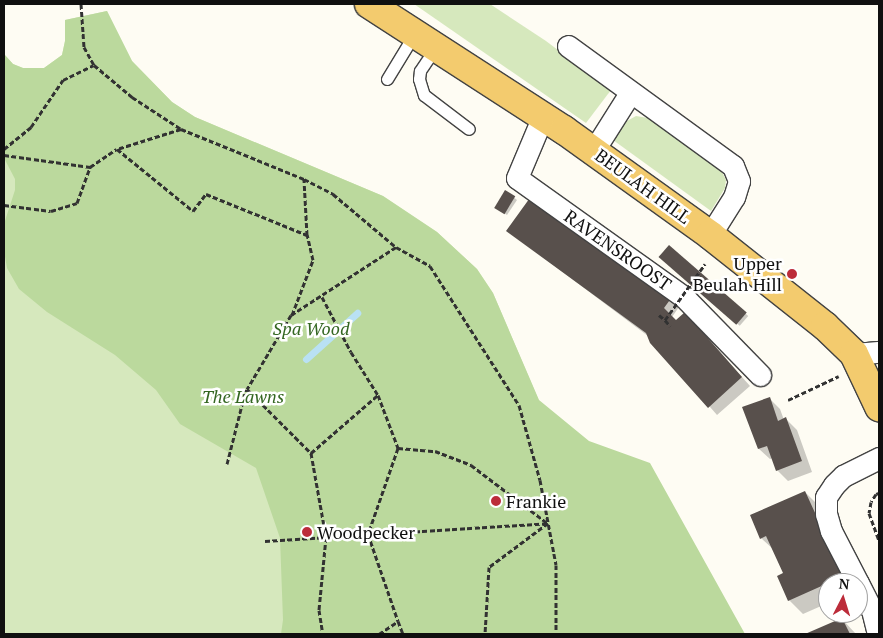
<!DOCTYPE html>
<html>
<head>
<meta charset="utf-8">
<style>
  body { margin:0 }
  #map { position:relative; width:883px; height:638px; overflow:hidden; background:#fefcf3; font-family:"PT Serif",serif }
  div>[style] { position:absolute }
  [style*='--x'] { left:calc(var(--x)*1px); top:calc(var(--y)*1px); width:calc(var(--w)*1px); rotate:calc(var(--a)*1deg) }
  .green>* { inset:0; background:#d6e8bd }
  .forest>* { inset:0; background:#bbd99d }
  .shadow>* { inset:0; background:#0003; transform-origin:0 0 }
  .stream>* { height:7px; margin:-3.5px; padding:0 3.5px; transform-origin:3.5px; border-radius:3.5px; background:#b9e1f4 }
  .building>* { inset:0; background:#58504c; transform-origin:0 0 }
  .path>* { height:3px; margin-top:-1.5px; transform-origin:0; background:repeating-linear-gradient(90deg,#323232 0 5px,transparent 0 7.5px) }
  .roads { filter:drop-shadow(1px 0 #434343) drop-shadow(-1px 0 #434343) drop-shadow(0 1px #434343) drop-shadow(0 -1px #434343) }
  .service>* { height:11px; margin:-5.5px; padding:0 5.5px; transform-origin:5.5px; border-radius:5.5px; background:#fff }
  .minor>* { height:21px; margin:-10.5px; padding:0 10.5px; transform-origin:10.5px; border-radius:10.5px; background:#fff }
  .primary>* { height:28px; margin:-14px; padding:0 14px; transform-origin:14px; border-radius:14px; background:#f3cb6e }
  .path-bridge>* { height:3px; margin-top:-1.5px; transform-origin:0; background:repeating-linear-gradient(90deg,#323232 0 5px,transparent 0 7.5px) }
  .dots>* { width:14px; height:14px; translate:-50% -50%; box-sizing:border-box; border:2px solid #fff; border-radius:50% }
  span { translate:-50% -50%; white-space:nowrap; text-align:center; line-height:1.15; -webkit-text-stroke:5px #fff; paint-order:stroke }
  .street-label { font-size:18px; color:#101010 }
  .poi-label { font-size:18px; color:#101010 }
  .right { translate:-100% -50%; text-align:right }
  .left { translate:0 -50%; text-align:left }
  .park-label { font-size:18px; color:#336621; font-style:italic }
  .frame { position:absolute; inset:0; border:5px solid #101010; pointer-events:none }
  .north { position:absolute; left:818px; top:573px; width:50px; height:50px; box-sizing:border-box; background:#fff; border:1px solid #9f9f9f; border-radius:50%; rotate:5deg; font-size:14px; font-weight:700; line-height:20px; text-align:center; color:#101010 }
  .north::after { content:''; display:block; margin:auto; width:18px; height:22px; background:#bc2c3a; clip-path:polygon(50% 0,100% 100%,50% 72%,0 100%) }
</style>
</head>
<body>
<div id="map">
  <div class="green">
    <i style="clip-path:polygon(414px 4px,490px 4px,546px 41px,611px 90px,586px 123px)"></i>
    <i style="clip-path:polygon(107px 11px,132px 61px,172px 102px,195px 117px,383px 196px,437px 232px,477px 269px,493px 293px,572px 478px,589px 634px,4px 634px,4px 54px,13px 64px,23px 68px,44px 68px,62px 55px,65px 41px,65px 20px)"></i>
    <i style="clip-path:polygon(636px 116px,648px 118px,722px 172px,726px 180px,725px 188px,711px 211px,613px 140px,627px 121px)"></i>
  </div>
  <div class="forest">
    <i style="clip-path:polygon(107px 11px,132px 61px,172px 102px,195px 117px,383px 196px,437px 232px,477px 269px,493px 293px,539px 400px,589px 441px,650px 463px,745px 634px,281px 634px,283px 620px,280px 538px,256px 468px,180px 424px,156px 390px,115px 355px,47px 312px,19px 289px,7px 268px,4px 251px,4px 224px,15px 190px,15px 179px,4px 158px,4px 54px,13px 64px,23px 68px,44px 68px,62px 55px,65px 41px,65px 20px)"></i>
  </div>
  <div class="shadow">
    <i style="clip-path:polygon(506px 191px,517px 200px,507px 215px,498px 209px)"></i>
    <i style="clip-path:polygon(533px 197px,679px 307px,672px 317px,677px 322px,693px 322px,750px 386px,717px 415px,648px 336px,508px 231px)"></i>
    <i style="left:669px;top:247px;width:105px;height:13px;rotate:41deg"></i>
    <i style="clip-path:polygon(769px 398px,780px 409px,784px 420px,786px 419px,797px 430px,812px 472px,788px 481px,777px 470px,773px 458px,770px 459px,759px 449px,744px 408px)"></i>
    <i style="clip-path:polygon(805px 492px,819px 506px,854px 583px,828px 583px,828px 603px,803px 614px,789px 600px,784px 574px,774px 550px,761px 538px)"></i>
    <i style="clip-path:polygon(842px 619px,856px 634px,808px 634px)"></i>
  </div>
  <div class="stream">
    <i style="--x:306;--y:359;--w:69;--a:-42"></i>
  </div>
  <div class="building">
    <i style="left:505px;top:190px;width:12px;height:21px;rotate:31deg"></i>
    <i style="clip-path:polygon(532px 195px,672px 297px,664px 308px,676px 320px,685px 312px,742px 377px,708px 408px,650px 343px,646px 333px,506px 231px)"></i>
    <i style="left:669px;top:245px;width:103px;height:16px;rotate:41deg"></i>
    <i style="clip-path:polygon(770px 397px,778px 421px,786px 417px,802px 461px,776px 471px,767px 446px,758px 449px,742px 407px)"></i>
    <i style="clip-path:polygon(805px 491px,844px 576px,788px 601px,777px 576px,783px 573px,766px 536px,760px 539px,750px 515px)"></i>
    <i style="clip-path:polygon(842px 618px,850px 634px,805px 634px)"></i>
  </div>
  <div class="path">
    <i style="--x:81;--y:4;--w:43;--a:86"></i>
    <i style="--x:84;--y:47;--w:21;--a:61"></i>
    <i style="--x:94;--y:65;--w:50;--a:40.1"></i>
    <i style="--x:132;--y:97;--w:59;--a:33.1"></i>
    <i style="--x:181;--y:129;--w:133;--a:22.1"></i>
    <i style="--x:304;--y:179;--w:33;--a:27"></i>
    <i style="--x:333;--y:194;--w:82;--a:40.1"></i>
    <i style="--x:396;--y:247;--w:39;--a:29"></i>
    <i style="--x:430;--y:266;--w:165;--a:57.4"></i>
    <i style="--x:519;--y:405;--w:78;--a:74.4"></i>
    <i style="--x:540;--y:480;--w:86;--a:79.3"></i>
    <i style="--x:556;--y:565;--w:69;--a:90"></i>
    <i style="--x:181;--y:129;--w:67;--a:162.6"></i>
    <i style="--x:117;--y:149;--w:98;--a:39.2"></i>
    <i style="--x:193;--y:211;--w:21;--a:-53"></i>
    <i style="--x:206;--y:194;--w:109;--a:22.1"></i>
    <i style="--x:4;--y:149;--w:35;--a:-39"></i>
    <i style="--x:31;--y:127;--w:57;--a:-55.8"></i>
    <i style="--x:63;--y:80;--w:34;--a:-26"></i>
    <i style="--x:4;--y:155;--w:87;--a:7.9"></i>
    <i style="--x:90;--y:167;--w:32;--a:-34"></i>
    <i style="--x:4;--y:205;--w:47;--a:7.3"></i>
    <i style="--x:51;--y:211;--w:27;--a:-17"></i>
    <i style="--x:77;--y:203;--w:38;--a:-70"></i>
    <i style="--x:396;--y:247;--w:125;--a:147.1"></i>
    <i style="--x:291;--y:315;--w:86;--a:120.7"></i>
    <i style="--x:247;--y:389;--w:91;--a:45"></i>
    <i style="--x:311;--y:453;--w:89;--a:-40.9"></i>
    <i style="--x:378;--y:395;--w:57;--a:69.3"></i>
    <i style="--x:398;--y:448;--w:91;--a:109.2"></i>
    <i style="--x:368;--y:534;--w:92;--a:71"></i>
    <i style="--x:322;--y:297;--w:62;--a:62.2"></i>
    <i style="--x:351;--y:352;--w:51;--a:57.9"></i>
    <i style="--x:292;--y:315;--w:59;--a:-69.1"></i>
    <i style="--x:313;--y:260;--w:26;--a:-103"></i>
    <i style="--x:307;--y:235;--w:56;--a:-93.1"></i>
    <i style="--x:665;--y:320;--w:8;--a:50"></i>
    <i style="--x:788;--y:400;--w:56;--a:-25.2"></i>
    <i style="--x:398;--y:448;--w:37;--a:5"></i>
    <i style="--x:435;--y:451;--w:39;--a:21"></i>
    <i style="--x:471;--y:465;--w:96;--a:37.3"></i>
    <i style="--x:311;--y:453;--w:85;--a:79.9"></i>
    <i style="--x:326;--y:537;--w:73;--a:95.5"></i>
    <i style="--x:319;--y:610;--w:24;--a:81"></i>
    <i style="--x:227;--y:464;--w:77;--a:-75.8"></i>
    <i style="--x:879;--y:493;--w:3;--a:162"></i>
    <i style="--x:876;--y:494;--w:9;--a:122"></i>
    <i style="--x:871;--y:502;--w:11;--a:100"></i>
    <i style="--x:869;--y:513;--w:29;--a:70"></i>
    <i style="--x:265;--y:541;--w:284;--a:-3.6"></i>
    <i style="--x:548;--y:523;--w:74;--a:143.3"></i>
    <i style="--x:489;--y:567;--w:67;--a:93.4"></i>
    <i style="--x:379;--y:634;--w:23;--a:-34"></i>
    <i style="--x:398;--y:621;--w:14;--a:69"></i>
  </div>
  <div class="roads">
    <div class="service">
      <i style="--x:436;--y:47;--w:29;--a:124"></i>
      <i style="--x:420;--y:71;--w:8;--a:97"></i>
      <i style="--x:419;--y:79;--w:17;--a:73"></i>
      <i style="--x:424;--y:95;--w:56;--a:37.1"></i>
      <i style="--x:387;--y:79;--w:54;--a:-58.7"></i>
    </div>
    <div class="minor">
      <i style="--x:568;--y:46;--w:204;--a:36"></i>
      <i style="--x:733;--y:166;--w:16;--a:68"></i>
      <i style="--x:739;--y:181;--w:17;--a:107"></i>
      <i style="--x:734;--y:197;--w:45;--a:122.3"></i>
      <i style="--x:543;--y:116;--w:67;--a:112.8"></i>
      <i style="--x:517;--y:178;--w:205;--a:35.5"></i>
      <i style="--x:684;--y:297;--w:109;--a:45.7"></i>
      <i style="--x:594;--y:150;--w:67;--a:-57.7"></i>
      <i style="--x:854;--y:354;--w:25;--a:-5"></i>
      <i style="--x:858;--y:583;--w:59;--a:-117.4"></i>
      <i style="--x:831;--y:531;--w:18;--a:-106"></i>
      <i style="--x:826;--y:514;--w:17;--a:-90"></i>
      <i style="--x:826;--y:497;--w:14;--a:-56"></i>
      <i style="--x:834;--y:485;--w:13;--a:-45"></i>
      <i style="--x:843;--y:476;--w:40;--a:-26.6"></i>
      <i style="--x:858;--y:583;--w:30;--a:63"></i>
      <i style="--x:872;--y:610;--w:25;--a:76"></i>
    </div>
    <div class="primary">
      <i style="--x:369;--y:4;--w:232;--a:32.9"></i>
      <i style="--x:564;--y:130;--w:180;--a:35.7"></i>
      <i style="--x:710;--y:235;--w:147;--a:38.4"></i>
      <i style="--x:825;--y:326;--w:40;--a:44"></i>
      <i style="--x:854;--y:354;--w:59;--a:64.7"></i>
    </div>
  </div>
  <div class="path-bridge">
    <i style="--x:659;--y:315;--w:8;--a:40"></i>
    <i style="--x:665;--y:320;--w:69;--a:-54.5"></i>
  </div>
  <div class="dots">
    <i style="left:792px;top:274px;background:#bc2c3a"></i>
    <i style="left:496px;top:501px;background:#bc2c3a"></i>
    <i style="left:307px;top:532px;background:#bc2c3a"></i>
  </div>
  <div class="street-label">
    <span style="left:643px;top:186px;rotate:36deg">BEULAH HILL</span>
    <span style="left:618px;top:250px;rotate:35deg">RAVENSROOST</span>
  </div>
  <div class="poi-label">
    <span class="right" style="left:782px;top:274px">Upper<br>Beulah Hill</span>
    <span class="left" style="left:506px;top:501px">Frankie</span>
    <span class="left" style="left:317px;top:532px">Woodpecker</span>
  </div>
  <div class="park-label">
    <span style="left:311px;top:328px">Spa Wood</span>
    <span style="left:243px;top:396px">The Lawns</span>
  </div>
  <div class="frame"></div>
  <div class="north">N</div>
</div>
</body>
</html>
